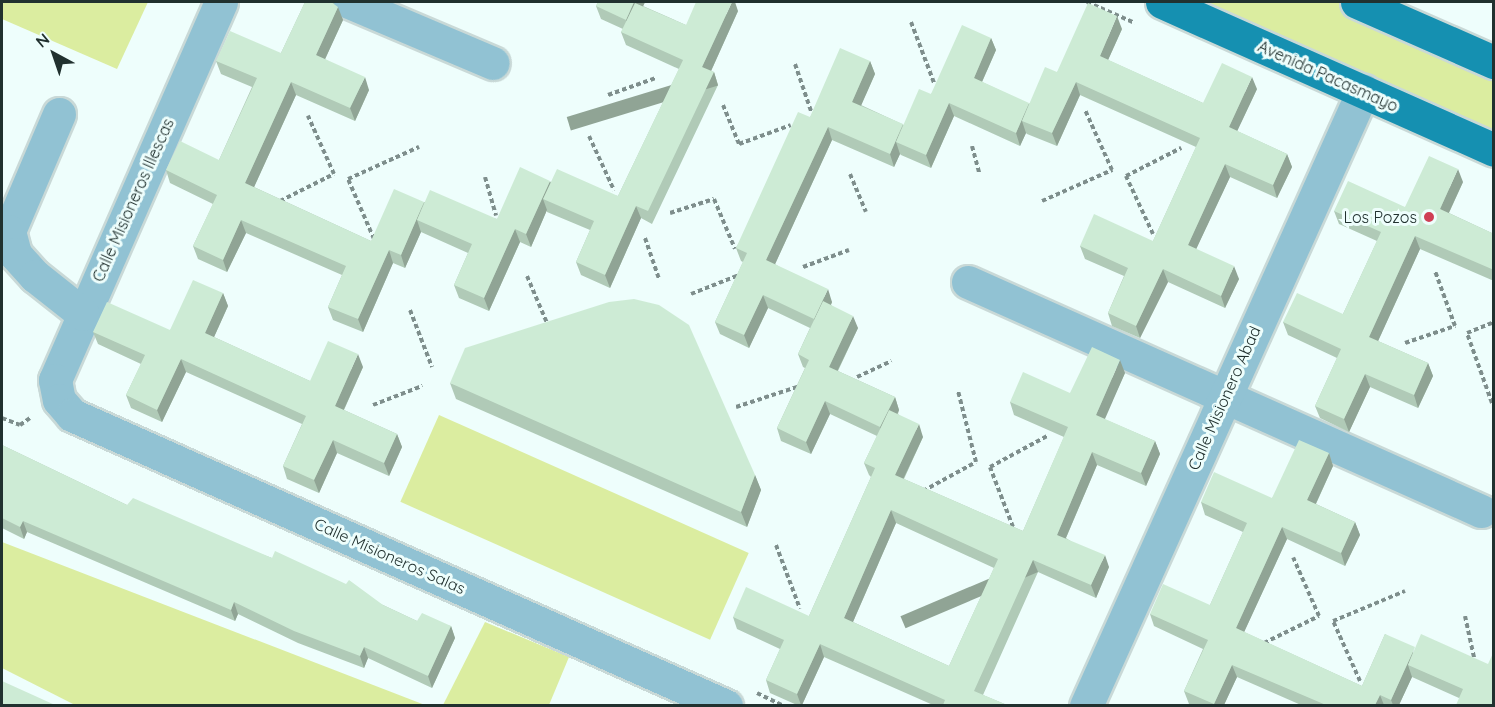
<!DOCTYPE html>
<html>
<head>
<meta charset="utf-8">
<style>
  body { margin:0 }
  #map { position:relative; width:1495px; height:707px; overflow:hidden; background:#eefefc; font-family:Quicksand,sans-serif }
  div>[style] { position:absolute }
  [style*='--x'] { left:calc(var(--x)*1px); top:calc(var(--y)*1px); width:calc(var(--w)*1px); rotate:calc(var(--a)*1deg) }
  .green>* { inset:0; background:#dbeda0; transform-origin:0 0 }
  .path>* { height:4px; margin-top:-2px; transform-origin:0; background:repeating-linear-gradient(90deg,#7e8e8c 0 4.5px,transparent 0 7.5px) }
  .roads { filter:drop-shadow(2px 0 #c9d9d7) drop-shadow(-2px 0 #c9d9d7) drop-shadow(0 2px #c9d9d7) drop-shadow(0 -2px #c9d9d7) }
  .minor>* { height:33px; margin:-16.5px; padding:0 16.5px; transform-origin:16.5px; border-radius:16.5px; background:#91c2d3 }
  .major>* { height:33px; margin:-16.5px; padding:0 16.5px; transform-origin:16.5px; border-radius:16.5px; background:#1590b1 }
  .wall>* { inset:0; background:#b0cab7 }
  .shaded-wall>* { inset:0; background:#90a495; transform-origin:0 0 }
  .building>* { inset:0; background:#cdebd5 }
  .dots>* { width:16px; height:16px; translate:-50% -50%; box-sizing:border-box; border:3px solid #eefefc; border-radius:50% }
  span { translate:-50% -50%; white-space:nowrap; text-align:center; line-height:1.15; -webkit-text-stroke:6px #eefefc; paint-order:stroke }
  .street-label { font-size:16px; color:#21312f }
  .poi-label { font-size:16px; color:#21312f }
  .right { translate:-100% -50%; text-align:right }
  .frame { position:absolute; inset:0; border:3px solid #21312f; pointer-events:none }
  .north { position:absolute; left:24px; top:24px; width:60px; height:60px; -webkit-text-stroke:4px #eefefc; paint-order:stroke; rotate:320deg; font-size:16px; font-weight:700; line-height:24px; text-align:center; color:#21312f }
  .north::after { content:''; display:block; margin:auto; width:21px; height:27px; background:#21312f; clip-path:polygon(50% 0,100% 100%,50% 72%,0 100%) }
</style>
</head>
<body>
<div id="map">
  <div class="green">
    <i style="clip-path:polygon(2px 2px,148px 2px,117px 69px,2px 19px)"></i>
    <i style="clip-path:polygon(1161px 2px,1357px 2px,1493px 62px,1493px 150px)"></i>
    <i style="left:439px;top:415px;width:339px;height:95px;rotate:24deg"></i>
    <i style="clip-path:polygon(2px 542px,425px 705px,75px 705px,2px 668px)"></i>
    <i style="clip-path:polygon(485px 622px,569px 657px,549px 705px,443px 705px)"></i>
  </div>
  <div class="path">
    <i style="--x:1087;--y:2;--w:52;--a:23.6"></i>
    <i style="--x:911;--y:22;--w:65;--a:69.3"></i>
    <i style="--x:795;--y:64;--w:50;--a:71.2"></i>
    <i style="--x:608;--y:95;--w:51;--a:-19.5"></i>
    <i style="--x:723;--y:105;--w:42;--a:67.7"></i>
    <i style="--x:739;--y:144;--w:55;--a:-20.1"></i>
    <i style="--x:589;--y:136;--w:60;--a:65.2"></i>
    <i style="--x:972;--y:146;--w:28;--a:75"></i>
    <i style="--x:850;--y:174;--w:41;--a:67.2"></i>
    <i style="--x:485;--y:177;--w:40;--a:74"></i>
    <i style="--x:280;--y:201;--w:60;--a:-26.6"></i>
    <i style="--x:334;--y:174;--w:64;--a:-114.1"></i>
    <i style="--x:1042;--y:201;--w:77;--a:-23.9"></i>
    <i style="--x:1112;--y:170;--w:66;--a:-114.2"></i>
    <i style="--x:670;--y:213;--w:46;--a:-17.7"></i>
    <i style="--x:714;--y:199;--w:54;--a:67.2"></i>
    <i style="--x:1153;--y:234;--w:64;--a:-115"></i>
    <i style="--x:1126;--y:176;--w:62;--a:-27"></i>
    <i style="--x:645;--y:238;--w:43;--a:71.1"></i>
    <i style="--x:374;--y:239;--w:65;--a:-113.4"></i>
    <i style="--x:348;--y:179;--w:78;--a:-24.3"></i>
    <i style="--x:803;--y:267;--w:49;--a:-20.3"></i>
    <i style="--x:527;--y:276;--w:51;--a:66.9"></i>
    <i style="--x:691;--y:294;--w:52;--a:-21.6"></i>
    <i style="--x:410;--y:310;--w:61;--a:68.9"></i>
    <i style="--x:1405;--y:343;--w:53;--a:-18.8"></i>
    <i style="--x:1455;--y:326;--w:59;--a:-110"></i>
    <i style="--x:857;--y:377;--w:38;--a:-25"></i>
    <i style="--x:1492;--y:403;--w:74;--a:-109.7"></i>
    <i style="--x:1467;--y:333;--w:29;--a:-22"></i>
    <i style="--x:373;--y:405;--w:53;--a:-21.2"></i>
    <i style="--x:736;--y:407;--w:67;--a:-18.2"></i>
    <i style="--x:2;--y:418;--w:19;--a:21"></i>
    <i style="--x:20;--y:425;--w:12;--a:-35"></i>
    <i style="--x:923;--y:491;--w:60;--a:-28.7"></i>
    <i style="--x:976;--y:462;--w:73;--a:-104.2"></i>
    <i style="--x:1013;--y:527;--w:64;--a:-111"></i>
    <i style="--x:990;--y:467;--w:65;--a:-28.5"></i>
    <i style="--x:776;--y:545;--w:68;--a:69.4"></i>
    <i style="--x:1465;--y:616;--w:47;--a:77.7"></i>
    <i style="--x:1264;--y:643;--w:61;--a:-26.1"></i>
    <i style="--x:1319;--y:616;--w:64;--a:-113.8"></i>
    <i style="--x:1360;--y:681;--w:66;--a:-114.2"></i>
    <i style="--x:1333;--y:621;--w:78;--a:-22.6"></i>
    <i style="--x:757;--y:693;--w:30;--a:26"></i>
  </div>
  <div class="roads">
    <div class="minor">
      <i style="--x:221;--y:2;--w:413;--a:113.7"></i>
      <i style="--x:55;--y:380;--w:20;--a:79"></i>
      <i style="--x:59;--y:400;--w:20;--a:49"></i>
      <i style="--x:72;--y:415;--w:716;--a:23.99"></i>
      <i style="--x:349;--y:2;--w:156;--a:23"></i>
      <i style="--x:59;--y:114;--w:127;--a:113.1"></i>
      <i style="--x:9;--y:231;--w:24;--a:75"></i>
      <i style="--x:15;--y:254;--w:30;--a:48"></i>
      <i style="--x:35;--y:276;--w:61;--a:38.4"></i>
      <i style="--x:968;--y:282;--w:562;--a:24.06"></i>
      <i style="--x:1086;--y:706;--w:675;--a:-65.75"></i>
    </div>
    <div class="major">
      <i style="--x:1162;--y:2;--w:363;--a:24"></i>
      <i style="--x:1357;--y:2;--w:150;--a:23.7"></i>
    </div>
  </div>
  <div class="wall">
    <i style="clip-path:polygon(305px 2px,333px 2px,343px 20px,325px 59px,369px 90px,355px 121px,296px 95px,254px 187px,371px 241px,424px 202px,497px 219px,550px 182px,618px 196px,679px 69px,626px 45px,621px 32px,623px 29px,601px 19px,596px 6px,598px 2px,645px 2px,643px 6px,686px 25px,738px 11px,711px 71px,714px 72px,718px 85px,652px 224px,641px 218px,610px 288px,581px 275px,576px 262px,590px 230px,547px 212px,547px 210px,531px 247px,520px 242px,489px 311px,459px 298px,454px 285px,468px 253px,421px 232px,405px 268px,393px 263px,363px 332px,333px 320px,328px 307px,342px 275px,246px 233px,227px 272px,198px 259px,193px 246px,213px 204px,170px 183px,166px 170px,219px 160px,252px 87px,221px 74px,216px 61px,281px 53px)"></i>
    <i style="clip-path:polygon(evenodd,1122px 29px,1108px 60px,1203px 103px,1257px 89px,1237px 131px,1287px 154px,1292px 167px,1277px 198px,1230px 177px,1196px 249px,1239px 279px,1225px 308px,1168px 282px,1140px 338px,1112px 326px,1108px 313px,1124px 276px,1085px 259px,1080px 246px,1153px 241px,1196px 147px,1080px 95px,1057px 146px,1027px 134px,1026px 133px,1020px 146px,954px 116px,931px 168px,901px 155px,900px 154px,894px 167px,832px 140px,775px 264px,832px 302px,831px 305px,858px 328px,838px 371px,895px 397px,899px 410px,898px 414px,923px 437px,904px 479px,1023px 531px,1064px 437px,1014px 415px,1010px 402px,1070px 393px,1125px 373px,1104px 419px,1155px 441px,1160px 454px,1146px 486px,1097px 465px,1066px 538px,1109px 567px,1096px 598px,1038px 572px,983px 695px,1007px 705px,933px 705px,824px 657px,802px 705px,797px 705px,770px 693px,766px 680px,780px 649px,737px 629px,733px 617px,809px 616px,871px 477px,869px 475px,864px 463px,877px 436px,830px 414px,811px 454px,781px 441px,777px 428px,805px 368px,803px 367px,798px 354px,810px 328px,768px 308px,749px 348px,720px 334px,715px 322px,743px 262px,741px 261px,736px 248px,810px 117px,870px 61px,875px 74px,861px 105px,904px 125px,931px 94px,991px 38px,996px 50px,982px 82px,1029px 104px,1057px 72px,1122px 29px,896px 523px,994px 568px,949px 666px,853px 622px,896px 523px)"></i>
    <i style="clip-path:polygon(1463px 182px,1449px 213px,1494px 234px,1494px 281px,1420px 249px,1378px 341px,1428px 363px,1433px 376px,1418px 408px,1370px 387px,1349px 432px,1320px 418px,1315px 406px,1337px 358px,1288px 335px,1283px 322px,1343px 314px,1377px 241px,1339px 224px,1334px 211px,1405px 207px)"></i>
    <i style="clip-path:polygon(223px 293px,228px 306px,214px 337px,310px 381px,363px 367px,344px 410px,397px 434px,402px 447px,389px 476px,337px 453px,319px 493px,287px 479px,283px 466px,302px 424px,186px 372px,162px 422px,131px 408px,126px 395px,141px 364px,98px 344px,93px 332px,170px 330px)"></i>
    <i style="clip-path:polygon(450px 383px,755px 475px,761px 490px,747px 527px,456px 399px)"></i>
    <i style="clip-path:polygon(2px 445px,127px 505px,272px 558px,383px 605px,417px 621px,451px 626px,455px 638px,432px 688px,368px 658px,364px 668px,298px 643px,238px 614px,235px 621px,27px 532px,24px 539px,2px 528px)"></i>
    <i style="clip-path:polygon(1329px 453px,1333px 466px,1316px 504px,1355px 522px,1360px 535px,1345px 566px,1287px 539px,1244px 632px,1362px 686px,1385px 634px,1494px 705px,1459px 698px,1412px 677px,1399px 705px,1301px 705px,1237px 677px,1224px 705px,1193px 705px,1189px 704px,1184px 691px,1203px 649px,1154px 626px,1150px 614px,1210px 605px,1243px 532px,1205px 515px,1201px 502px,1272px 498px)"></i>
  </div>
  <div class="shaded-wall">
    <i style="clip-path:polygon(634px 2px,645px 2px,631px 33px,626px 20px)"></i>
    <i style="clip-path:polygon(732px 2px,735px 2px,738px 11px,707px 80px,702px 67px)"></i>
    <i style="clip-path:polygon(338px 7px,343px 20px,321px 68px,316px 55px)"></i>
    <i style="clip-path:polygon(1117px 16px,1122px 29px,1104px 69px,1100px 56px)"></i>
    <i style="clip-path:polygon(991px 38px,996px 50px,978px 91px,974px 78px)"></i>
    <i style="clip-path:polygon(870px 61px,875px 74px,857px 115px,852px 102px)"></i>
    <i style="left:714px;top:72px;width:14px;height:154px;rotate:73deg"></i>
    <i style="clip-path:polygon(365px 77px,369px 90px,355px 121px,350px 108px)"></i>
    <i style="clip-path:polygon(1252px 77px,1257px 89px,1233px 140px,1229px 127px)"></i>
    <i style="clip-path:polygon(291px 82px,296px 95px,250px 196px,245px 183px)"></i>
    <i style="clip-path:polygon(1076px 82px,1080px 95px,1057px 146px,1052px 133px)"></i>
    <i style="clip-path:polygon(949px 103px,954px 116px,931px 168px,926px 155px)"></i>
    <i style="clip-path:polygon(1029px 103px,1022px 121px,1026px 133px,1020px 146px,1016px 133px)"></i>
    <i style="clip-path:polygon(903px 124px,896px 142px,900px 154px,894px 167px,890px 154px)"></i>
    <i style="clip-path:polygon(828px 127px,832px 140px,771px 273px,766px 260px)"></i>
    <i style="clip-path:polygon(1287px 154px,1292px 167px,1277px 198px,1273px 185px)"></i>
    <i style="clip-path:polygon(1225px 164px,1230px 177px,1192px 258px,1188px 245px)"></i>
    <i style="clip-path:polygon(1458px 169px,1463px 182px,1445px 221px,1440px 209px)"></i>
    <i style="clip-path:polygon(550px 181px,555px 193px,543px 199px,547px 210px,531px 247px,526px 234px)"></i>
    <i style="clip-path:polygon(424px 202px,417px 220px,421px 232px,405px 268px,401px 255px)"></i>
    <i style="clip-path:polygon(636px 206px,641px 218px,610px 288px,605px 275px)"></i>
    <i style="clip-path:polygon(241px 220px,246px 233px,227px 272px,223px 260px)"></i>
    <i style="clip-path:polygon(515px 229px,520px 242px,489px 311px,484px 298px)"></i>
    <i style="clip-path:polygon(1415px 236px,1420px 249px,1374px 350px,1369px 337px)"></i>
    <i style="clip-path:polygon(389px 250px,393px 263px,363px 332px,358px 319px)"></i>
    <i style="clip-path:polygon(1234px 266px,1239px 279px,1225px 308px,1221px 296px)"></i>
    <i style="clip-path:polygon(1163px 269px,1168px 282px,1140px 338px,1136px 326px)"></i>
    <i style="clip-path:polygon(828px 289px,832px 302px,819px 332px,814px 319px)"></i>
    <i style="clip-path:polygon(223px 293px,228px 306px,210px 346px,205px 333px)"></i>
    <i style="clip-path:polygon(763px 295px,768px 308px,749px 348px,744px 335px)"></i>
    <i style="clip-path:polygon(853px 316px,858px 328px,833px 380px,829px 367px)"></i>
    <i style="clip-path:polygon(358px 354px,363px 367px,340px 418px,335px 406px)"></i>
    <i style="clip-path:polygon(181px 359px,186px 372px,162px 422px,157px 410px)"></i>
    <i style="clip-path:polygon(1120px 360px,1125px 373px,1101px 428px,1096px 415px)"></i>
    <i style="clip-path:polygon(1428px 363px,1433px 376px,1418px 408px,1414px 395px)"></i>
    <i style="clip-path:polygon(1365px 374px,1370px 387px,1349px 432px,1344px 419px)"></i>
    <i style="clip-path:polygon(895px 397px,899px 410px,885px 440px,880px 427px)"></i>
    <i style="clip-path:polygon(825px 401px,830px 414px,811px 454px,806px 442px)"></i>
    <i style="clip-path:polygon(919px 424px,923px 437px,899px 488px,895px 475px)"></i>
    <i style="clip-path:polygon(397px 434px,402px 447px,389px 476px,384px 463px)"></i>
    <i style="clip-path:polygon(333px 440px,337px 453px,319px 493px,314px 480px)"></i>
    <i style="clip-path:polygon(1155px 441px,1160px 454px,1146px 486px,1141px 473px)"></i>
    <i style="clip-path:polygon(1092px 452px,1097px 465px,1062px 547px,1057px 535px)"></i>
    <i style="clip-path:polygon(1329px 453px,1333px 466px,1312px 512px,1307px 500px)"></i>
    <i style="clip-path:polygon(755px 475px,761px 490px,747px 527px,741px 512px)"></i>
    <i style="clip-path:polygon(891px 510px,896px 523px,849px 631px,844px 618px)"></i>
    <i style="clip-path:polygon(23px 521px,27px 532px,24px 539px,20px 527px)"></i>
    <i style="clip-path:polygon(1355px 522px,1360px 535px,1345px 566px,1341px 553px)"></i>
    <i style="clip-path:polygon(1282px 527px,1287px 539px,1240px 641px,1236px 628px)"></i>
    <i style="clip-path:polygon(1105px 555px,1109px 567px,1096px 598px,1091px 585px)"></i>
    <i style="left:1033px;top:560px;width:13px;height:144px;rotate:67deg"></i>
    <i style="clip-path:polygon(234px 602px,238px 614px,235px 621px,231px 610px)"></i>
    <i style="clip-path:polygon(451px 626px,455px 638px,432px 688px,428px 676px)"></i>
    <i style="clip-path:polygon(820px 644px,824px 657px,802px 705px,801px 705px,797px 694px)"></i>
    <i style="clip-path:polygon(364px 647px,368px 658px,364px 668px,360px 656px)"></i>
    <i style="clip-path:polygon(1415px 647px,1408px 665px,1412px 677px,1399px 705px,1393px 705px,1391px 700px)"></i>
    <i style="clip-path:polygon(1232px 665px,1237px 677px,1224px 705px,1214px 705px,1214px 704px)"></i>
    <i style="clip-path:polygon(1380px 695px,1384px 705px,1375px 705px)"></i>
  </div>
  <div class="building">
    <i style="clip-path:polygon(305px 2px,331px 2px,338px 7px,316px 55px,365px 77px,350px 108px,291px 82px,245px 183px,371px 241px,394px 189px,424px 202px,401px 255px,389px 250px,358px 319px,328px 307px,346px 266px,241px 220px,223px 260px,193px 246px,217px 195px,166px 170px,180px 141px,219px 160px,257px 78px,216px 61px,230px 31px,281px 53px)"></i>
    <i style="clip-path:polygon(598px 2px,634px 2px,626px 20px,596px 6px)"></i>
    <i style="clip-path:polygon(696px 2px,732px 2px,702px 67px,714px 72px,648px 211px,636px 206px,605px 275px,576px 262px,594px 221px,543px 199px,557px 169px,618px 196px,683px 60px,621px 32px,635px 3px,686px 25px)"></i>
    <i style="clip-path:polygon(1088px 3px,1117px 16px,1100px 56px,1203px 103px,1222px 63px,1252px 77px,1229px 127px,1287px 154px,1273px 185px,1225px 164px,1188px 245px,1234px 266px,1221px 296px,1163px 269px,1136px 326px,1108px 313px,1128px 268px,1080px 246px,1094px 214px,1153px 241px,1200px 138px,1076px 82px,1052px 133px,1022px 121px,1045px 67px,1057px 72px)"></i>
    <i style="clip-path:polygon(962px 25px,991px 38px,974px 78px,1029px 103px,1016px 133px,949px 103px,926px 155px,896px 142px,919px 89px,931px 94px)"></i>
    <i style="clip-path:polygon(840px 48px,870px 61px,852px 102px,903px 124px,890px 154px,828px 127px,766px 260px,828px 289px,814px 319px,763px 295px,744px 335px,715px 322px,747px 253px,736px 248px,798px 112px,810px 117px)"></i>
    <i style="clip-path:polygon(1429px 156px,1458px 169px,1440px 209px,1494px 234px,1494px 270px,1415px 236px,1369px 337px,1428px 363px,1414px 395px,1365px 374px,1344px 419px,1315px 406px,1341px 349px,1283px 322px,1297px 293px,1343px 314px,1381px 232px,1334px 211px,1348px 181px,1405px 207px)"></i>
    <i style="clip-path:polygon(520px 167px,550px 181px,526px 234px,515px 229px,484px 298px,454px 285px,472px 244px,417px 220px,430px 190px,497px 219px)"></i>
    <i style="clip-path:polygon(193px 280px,223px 293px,205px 333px,258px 357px,310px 381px,328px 341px,358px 354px,335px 406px,397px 434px,384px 463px,333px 440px,314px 480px,283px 466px,306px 416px,181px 359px,157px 410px,126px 395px,145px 355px,93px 332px,107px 302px,170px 330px)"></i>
    <i style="clip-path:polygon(634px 299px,659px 305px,689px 325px,755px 475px,741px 512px,450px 383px,465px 348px,609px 302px)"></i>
    <i style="clip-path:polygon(823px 301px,853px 316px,829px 367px,895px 397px,880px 427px,825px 401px,806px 442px,777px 428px,809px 360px,798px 354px)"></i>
    <i style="clip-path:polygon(evenodd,1092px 347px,1120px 360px,1096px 415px,1155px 441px,1141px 473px,1092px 452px,1057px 535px,1105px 555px,1091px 585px,1033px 560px,974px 691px,1007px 705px,943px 705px,945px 700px,820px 644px,797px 694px,766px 680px,784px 640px,733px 617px,746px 587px,809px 616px,875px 468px,864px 463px,889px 410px,919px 424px,895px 475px,1023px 531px,1068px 427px,1010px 402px,1023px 372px,1070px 393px,1092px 347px,891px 510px,998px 559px,949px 666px,844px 618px,891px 510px)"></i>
    <i style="clip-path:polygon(1299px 440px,1329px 453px,1307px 500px,1355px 522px,1341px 553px,1282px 527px,1236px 628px,1362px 686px,1385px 634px,1415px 647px,1391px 700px,1380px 695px,1375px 705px,1326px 705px,1232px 665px,1214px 704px,1184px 691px,1208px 640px,1150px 614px,1163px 584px,1210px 605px,1247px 523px,1201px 502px,1214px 472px,1272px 498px)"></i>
    <i style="clip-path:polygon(2px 445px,127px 505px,133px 498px,272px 558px,275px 551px,346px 584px,349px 580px,383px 605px,417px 621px,422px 613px,451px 626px,428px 676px,364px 647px,360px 656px,294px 631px,234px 602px,231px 610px,23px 521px,20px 527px,2px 518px)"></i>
    <i style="clip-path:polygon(1421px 634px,1488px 664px,1494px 651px,1494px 701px,1492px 705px,1456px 705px,1463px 689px,1408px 665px)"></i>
    <i style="clip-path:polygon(2px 681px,55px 705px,2px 705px)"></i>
  </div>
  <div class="dots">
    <i style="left:1429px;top:217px;background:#cf3f55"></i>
  </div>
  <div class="street-label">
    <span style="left:1328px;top:76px;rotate:24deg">Avenida Pacasmayo</span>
    <span style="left:133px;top:200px;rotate:-66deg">Calle Misioneros Illescas</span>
    <span style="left:1224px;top:398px;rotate:-66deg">Calle Misionero Abad</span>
    <span style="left:390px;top:556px;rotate:24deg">Calle Misioneros Salas</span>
  </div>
  <div class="poi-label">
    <span class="right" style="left:1417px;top:217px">Los Pozos</span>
  </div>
  <div class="frame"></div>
  <div class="north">N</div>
</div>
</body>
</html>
